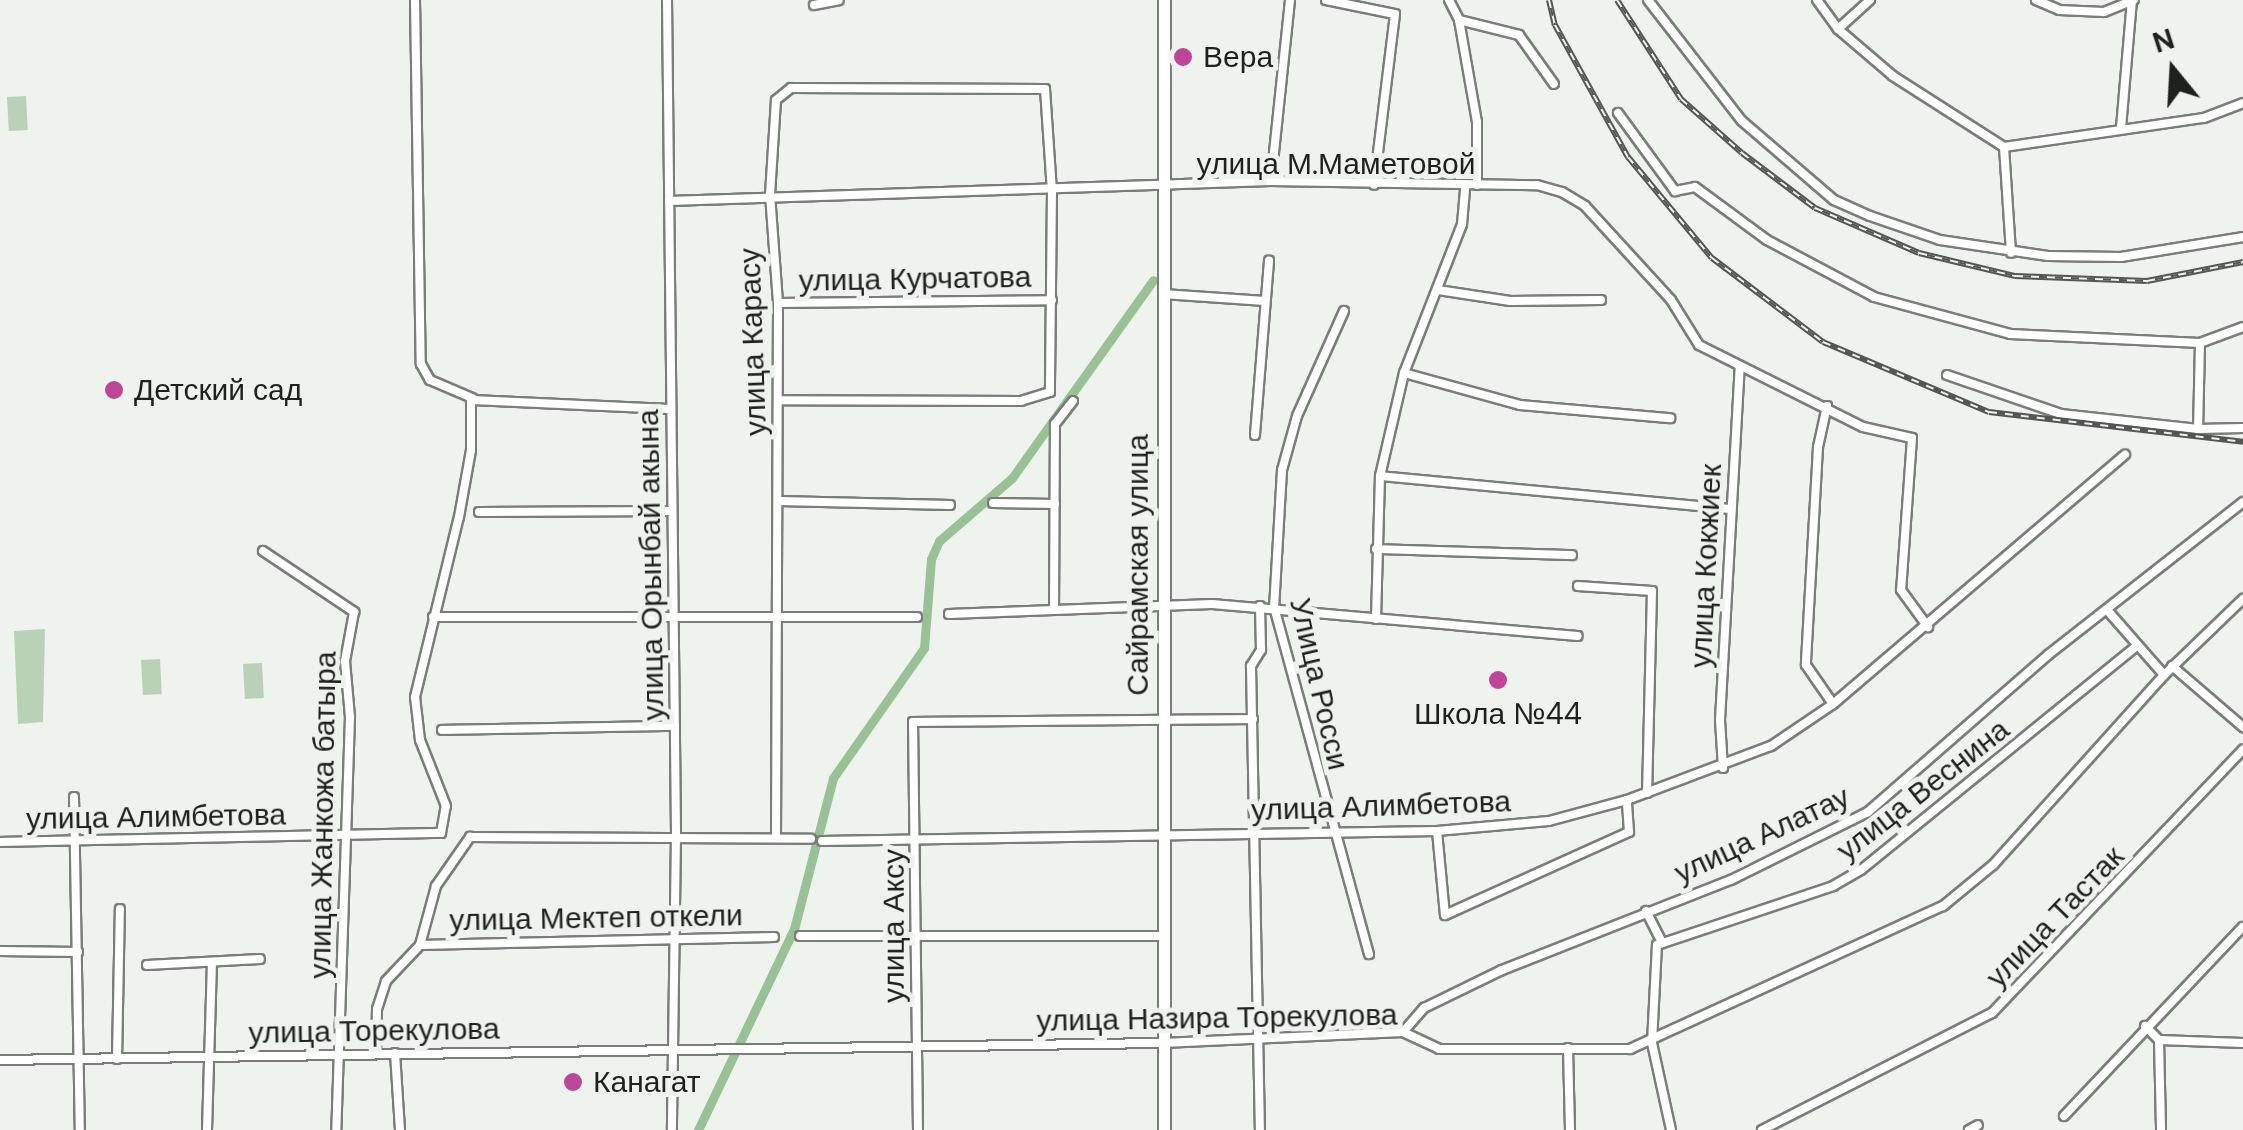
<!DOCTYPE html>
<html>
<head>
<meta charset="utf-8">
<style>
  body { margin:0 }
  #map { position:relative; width:2243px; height:1130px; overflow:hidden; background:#eef3ee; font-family:"DM Sans",sans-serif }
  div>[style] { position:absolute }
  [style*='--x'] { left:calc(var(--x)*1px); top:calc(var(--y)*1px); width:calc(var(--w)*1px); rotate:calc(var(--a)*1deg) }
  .green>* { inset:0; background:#b9d2b7; transform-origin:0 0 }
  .canal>* { height:9px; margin:-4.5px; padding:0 4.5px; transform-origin:4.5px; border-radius:4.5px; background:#98c296 }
  .roads { filter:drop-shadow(2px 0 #797e79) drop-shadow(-2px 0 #797e79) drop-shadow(0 2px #797e79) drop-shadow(0 -2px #797e79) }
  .street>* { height:8px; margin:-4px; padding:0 4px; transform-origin:4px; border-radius:4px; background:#fff }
  .secondary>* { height:11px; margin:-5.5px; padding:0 5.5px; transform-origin:5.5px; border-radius:5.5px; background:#fff }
  .rail>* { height:6px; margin-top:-3px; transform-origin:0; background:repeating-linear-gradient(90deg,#eef3ee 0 8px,#535653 0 16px); box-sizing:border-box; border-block:2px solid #535653 }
  .dots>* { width:28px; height:28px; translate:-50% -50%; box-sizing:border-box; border:5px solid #eef3ee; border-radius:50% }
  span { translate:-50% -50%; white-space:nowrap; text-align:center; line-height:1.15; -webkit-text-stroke:10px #eef3ee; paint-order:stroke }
  .poi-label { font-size:30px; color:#1f211f }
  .left { translate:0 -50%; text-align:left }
  .street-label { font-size:30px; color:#1f211f }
  .north { position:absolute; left:2123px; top:20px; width:100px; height:100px; -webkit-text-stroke:8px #eef3ee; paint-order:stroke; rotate:342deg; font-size:28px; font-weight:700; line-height:40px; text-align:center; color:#1f211f }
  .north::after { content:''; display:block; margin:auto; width:35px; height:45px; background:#1f211f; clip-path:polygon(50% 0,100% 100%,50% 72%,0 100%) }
</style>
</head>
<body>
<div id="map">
  <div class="green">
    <i style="left:26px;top:96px;width:34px;height:19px;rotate:87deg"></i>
    <i style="clip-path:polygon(45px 629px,43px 722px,18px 724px,14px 631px)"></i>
    <i style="left:160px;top:659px;width:35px;height:19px;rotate:87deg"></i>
    <i style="left:262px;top:663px;width:35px;height:19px;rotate:87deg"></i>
  </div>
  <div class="canal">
    <i style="--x:698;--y:1130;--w:223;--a:-64.5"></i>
    <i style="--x:794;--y:929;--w:156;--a:-75.5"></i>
    <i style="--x:833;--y:778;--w:159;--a:-55"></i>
    <i style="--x:924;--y:648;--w:89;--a:-85.5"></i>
    <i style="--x:931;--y:559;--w:20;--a:-66"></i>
    <i style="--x:939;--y:541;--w:96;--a:-40.8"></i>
    <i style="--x:1012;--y:478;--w:243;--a:-54.5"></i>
  </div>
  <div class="roads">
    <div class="street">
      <i style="--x:415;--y:0;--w:364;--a:89.1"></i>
      <i style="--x:421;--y:364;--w:18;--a:61"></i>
      <i style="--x:430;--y:380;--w:46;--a:23.2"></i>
      <i style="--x:667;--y:0;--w:835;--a:89.38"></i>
      <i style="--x:676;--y:835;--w:295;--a:90.8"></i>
      <i style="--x:1326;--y:0;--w:70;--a:11.5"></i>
      <i style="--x:1395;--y:14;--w:172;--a:97"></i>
      <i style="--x:1449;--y:0;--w:22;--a:63"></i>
      <i style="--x:1459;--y:20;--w:104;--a:80"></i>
      <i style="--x:1477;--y:122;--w:63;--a:90"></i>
      <i style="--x:1648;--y:0;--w:153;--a:52.2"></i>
      <i style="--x:1742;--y:121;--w:121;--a:40.7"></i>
      <i style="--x:1834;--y:200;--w:39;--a:24"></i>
      <i style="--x:1870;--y:216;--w:74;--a:18.9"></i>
      <i style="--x:1940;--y:240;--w:109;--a:8.4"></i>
      <i style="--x:2048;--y:256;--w:73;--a:0.8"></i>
      <i style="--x:2121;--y:257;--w:124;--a:-9.3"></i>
      <i style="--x:1817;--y:0;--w:36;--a:54"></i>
      <i style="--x:1838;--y:29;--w:72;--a:40.5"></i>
      <i style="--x:1893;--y:76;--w:132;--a:32.6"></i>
      <i style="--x:2004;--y:147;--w:106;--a:86.2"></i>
      <i style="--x:2036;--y:0;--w:25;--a:23"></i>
      <i style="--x:2059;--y:10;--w:45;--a:2.5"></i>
      <i style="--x:2104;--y:12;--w:32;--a:-22"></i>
      <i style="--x:814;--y:5;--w:25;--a:-11"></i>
      <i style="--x:1459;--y:20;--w:62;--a:14"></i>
      <i style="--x:1519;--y:35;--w:60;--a:54.5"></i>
      <i style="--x:1838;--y:29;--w:43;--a:-42.2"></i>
      <i style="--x:1618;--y:113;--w:97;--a:53.8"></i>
      <i style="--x:1675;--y:191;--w:20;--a:-11"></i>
      <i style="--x:1695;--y:187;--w:89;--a:36.4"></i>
      <i style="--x:1767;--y:240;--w:121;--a:28"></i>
      <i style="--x:1874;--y:297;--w:141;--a:15.2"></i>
      <i style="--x:2010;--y:334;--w:190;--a:2.7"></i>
      <i style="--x:2121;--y:128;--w:128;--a:-85.1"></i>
      <i style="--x:2004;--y:147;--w:202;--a:-8.3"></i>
      <i style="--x:2204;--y:118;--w:42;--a:-21"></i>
      <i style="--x:1271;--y:181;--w:182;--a:-84"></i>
      <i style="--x:669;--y:201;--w:602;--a:-1.9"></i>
      <i style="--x:1271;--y:181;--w:266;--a:0.9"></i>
      <i style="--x:1537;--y:185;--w:26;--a:16"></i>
      <i style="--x:1562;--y:192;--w:27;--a:31"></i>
      <i style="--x:1585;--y:206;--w:127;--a:47.5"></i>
      <i style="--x:1671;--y:300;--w:53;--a:58.1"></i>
      <i style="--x:1699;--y:345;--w:183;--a:26.6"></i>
      <i style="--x:1863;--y:427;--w:50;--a:12.7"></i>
      <i style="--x:1912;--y:438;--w:152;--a:94.1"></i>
      <i style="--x:1901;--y:590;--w:46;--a:53.9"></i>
      <i style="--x:1438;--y:290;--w:73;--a:8.7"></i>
      <i style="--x:1510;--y:301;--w:91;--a:-0.6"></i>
      <i style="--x:1163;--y:294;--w:102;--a:3.9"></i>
      <i style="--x:778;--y:303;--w:274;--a:-0.6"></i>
      <i style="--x:1344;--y:311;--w:115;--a:114.1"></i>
      <i style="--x:1297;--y:416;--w:56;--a:105.5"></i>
      <i style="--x:1282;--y:470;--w:137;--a:93.3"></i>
      <i style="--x:1274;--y:607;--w:360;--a:74.7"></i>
      <i style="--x:2243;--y:327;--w:46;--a:159.6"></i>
      <i style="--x:2200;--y:343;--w:86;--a:91.3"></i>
      <i style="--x:2198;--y:429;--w:45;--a:-1.3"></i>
      <i style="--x:1404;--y:373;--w:120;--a:15.4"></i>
      <i style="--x:1520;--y:405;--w:151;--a:5"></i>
      <i style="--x:1947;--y:375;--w:120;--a:18.9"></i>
      <i style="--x:2061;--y:414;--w:138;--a:6.2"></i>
      <i style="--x:1827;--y:406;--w:42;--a:102.4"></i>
      <i style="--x:1818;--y:447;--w:218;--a:93.2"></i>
      <i style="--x:1806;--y:665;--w:47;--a:55.3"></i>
      <i style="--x:1255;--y:435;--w:175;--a:-85.4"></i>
      <i style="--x:1380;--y:476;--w:353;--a:5.4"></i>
      <i style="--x:779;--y:501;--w:171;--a:1.3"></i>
      <i style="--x:993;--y:503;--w:62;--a:0.9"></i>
      <i style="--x:479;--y:512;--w:193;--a:-0.3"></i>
      <i style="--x:1376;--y:549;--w:196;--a:1.8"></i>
      <i style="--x:263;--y:551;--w:110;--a:33.8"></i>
      <i style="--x:354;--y:612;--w:50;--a:100.4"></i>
      <i style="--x:345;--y:661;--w:56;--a:84.9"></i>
      <i style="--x:350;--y:717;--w:413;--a:91.9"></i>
      <i style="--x:1578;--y:586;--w:74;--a:3.9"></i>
      <i style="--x:1652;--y:591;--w:202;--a:91.4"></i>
      <i style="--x:1260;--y:606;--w:44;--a:88.7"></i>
      <i style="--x:1261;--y:650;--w:19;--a:122"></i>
      <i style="--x:1251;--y:666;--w:464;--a:88.9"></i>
      <i style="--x:1054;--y:609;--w:185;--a:-89.7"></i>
      <i style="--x:1055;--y:424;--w:29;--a:-52"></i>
      <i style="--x:2108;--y:611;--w:85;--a:48.8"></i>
      <i style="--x:949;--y:614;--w:263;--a:-2.2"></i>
      <i style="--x:1212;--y:604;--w:367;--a:5"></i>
      <i style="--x:433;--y:617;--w:484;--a:0"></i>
      <i style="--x:1376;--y:619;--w:143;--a:-88.4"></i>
      <i style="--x:1380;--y:476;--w:106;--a:-76.9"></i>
      <i style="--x:1404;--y:373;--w:160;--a:-68.7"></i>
      <i style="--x:1462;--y:224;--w:37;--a:-85"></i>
      <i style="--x:2172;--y:666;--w:94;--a:40.7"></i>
      <i style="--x:442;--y:730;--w:233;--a:-1"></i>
      <i style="--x:1723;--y:768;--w:48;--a:-93.6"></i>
      <i style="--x:1720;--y:720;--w:354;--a:-86.8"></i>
      <i style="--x:74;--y:797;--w:333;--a:89"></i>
      <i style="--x:1437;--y:831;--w:84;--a:84.6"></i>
      <i style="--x:1445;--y:915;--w:202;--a:-24.3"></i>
      <i style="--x:1629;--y:832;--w:32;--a:-94"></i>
      <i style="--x:776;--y:835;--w:532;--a:-89.78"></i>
      <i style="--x:778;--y:303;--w:108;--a:-94.2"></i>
      <i style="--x:770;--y:195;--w:95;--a:-86.4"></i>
      <i style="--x:776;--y:100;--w:19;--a:-39"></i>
      <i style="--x:791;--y:88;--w:254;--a:0.2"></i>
      <i style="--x:1045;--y:89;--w:102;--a:86.1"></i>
      <i style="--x:1052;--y:191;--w:201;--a:90.6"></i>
      <i style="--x:1050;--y:392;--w:30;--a:163"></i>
      <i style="--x:1021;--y:401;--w:242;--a:-179.8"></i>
      <i style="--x:822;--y:841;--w:615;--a:-0.93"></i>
      <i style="--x:1437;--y:831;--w:112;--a:-5.1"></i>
      <i style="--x:1549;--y:821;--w:81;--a:-15.1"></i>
      <i style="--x:1627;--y:800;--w:154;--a:-20.6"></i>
      <i style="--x:1771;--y:746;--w:75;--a:-34.1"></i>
      <i style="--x:1833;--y:704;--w:384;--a:-40.5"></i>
      <i style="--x:0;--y:842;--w:441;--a:-1.2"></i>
      <i style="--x:441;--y:833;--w:27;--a:-80"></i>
      <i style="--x:446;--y:806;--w:71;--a:-111.5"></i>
      <i style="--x:420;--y:740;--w:43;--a:-96.6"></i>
      <i style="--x:415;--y:697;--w:185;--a:-76.3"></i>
      <i style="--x:459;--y:517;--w:68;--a:-79.8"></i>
      <i style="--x:471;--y:450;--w:50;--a:-90"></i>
      <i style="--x:471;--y:400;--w:200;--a:2.6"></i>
      <i style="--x:1646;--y:911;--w:36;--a:63"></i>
      <i style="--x:800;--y:936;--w:363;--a:0"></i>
      <i style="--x:420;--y:945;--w:354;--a:-1.3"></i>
      <i style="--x:0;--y:951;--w:78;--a:0.7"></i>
      <i style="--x:147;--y:965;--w:113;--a:-3"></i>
      <i style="--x:2145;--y:1026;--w:20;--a:45"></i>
      <i style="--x:2159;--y:1040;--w:90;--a:88.7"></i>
      <i style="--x:1403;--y:1032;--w:32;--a:-49"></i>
      <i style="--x:1424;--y:1008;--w:87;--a:-26"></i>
      <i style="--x:1502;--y:970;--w:246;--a:-21.5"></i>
      <i style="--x:1731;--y:880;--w:153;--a:-26.4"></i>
      <i style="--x:1868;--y:812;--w:239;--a:-41.1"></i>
      <i style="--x:2048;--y:655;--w:248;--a:-38.1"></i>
      <i style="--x:2159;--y:1040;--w:84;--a:2"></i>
      <i style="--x:1568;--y:1048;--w:82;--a:88.6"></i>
      <i style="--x:395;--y:1053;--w:77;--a:86.3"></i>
      <i style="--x:376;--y:1054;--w:45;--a:-88.7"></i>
      <i style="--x:377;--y:1009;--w:29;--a:-72"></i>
      <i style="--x:386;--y:981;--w:50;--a:-46.6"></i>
      <i style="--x:420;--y:945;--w:61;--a:-74.8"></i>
      <i style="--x:436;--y:886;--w:60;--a:-55.2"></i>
      <i style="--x:470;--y:837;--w:341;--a:0.3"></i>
      <i style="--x:117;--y:1059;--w:150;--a:-88.9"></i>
      <i style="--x:0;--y:1060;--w:1163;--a:-0.84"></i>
      <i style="--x:1163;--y:1043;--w:240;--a:-2.6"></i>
      <i style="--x:1403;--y:1032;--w:40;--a:25"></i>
      <i style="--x:1439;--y:1049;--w:191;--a:0"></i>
      <i style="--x:1630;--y:1049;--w:344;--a:-24.6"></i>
      <i style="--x:1943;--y:906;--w:65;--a:-39.4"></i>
      <i style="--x:1993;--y:865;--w:256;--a:-48"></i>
      <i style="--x:2164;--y:675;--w:110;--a:-43.9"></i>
      <i style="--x:2064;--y:1116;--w:260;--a:-46.6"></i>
      <i style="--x:207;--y:1130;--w:168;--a:-88.3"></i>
      <i style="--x:918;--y:1130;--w:408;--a:-90.7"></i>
      <i style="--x:913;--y:722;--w:340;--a:-0.5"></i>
      <i style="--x:1671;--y:1130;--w:89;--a:-102.3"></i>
      <i style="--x:1652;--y:1043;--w:98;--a:-87.1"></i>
      <i style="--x:1657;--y:945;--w:186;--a:-18.5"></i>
      <i style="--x:1833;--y:886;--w:32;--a:-30"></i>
      <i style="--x:1861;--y:870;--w:353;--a:-39.1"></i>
      <i style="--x:1762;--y:1130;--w:258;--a:-27"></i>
      <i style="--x:1992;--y:1013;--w:364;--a:-46.4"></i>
      <i style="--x:1969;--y:1130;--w:10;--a:-29"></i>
    </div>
    <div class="secondary">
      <i style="--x:1164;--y:0;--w:1130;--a:90"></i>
    </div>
  </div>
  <div class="rail">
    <i style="--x:1549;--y:0;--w:26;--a:77"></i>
    <i style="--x:1555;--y:25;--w:151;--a:61.1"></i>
    <i style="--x:1628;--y:157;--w:131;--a:50.3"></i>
    <i style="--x:1712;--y:258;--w:139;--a:37.1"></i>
    <i style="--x:1823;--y:342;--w:180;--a:22.9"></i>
    <i style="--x:1989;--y:412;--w:256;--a:6.7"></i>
    <i style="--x:1617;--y:0;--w:118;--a:57.1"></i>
    <i style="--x:1681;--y:99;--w:81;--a:41.5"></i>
    <i style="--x:1742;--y:153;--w:91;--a:37"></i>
    <i style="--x:1815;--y:208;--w:113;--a:23.4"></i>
    <i style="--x:1919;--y:253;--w:99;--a:13.5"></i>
    <i style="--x:2015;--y:276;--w:132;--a:2.2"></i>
    <i style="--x:2147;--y:281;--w:98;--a:-11.2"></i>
  </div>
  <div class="dots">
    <i style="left:1183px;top:57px;background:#be4598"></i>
    <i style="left:114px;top:390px;background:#be4598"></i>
    <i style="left:1498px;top:680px;background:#be4598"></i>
    <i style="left:573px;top:1082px;background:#be4598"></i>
  </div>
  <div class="poi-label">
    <span class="left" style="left:1203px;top:57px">Вера</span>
    <span class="left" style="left:134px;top:390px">Детский сад</span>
    <span style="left:1498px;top:714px">Школа №44</span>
    <span class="left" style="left:593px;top:1082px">Канагат</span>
  </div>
  <div class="street-label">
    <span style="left:1336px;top:164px">улица М.Маметовой</span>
    <span style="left:915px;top:279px;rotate:-1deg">улица Курчатова</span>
    <span style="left:753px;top:342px;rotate:-92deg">улица Карасу</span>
    <span style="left:651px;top:565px;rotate:-91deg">улица Орынбай акына</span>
    <span style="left:1138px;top:565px;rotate:-90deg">Сайрамская улица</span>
    <span style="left:1706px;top:566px;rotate:-87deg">улица Кокжиек</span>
    <span style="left:1319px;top:684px;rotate:77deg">Улица Росси</span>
    <span style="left:1923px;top:790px;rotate:-38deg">улица Веснина</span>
    <span style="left:1381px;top:806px;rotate:-2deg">улица Алимбетова</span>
    <span style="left:323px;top:815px;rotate:-89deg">улица Жанкожа батыра</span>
    <span style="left:156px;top:817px;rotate:-1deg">улица Алимбетова</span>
    <span style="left:1762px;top:835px;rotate:-25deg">улица Алатау</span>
    <span style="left:2055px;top:917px;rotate:-46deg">улица Тастак</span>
    <span style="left:596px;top:918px;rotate:-1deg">улица Мектеп откели</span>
    <span style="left:894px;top:926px;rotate:-90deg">улица Аксу</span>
    <span style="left:1217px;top:1018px;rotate:-1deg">улица Назира Торекулова</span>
    <span style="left:374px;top:1031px;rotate:-1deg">улица Торекулова</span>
  </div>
  <div class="north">N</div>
</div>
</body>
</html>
